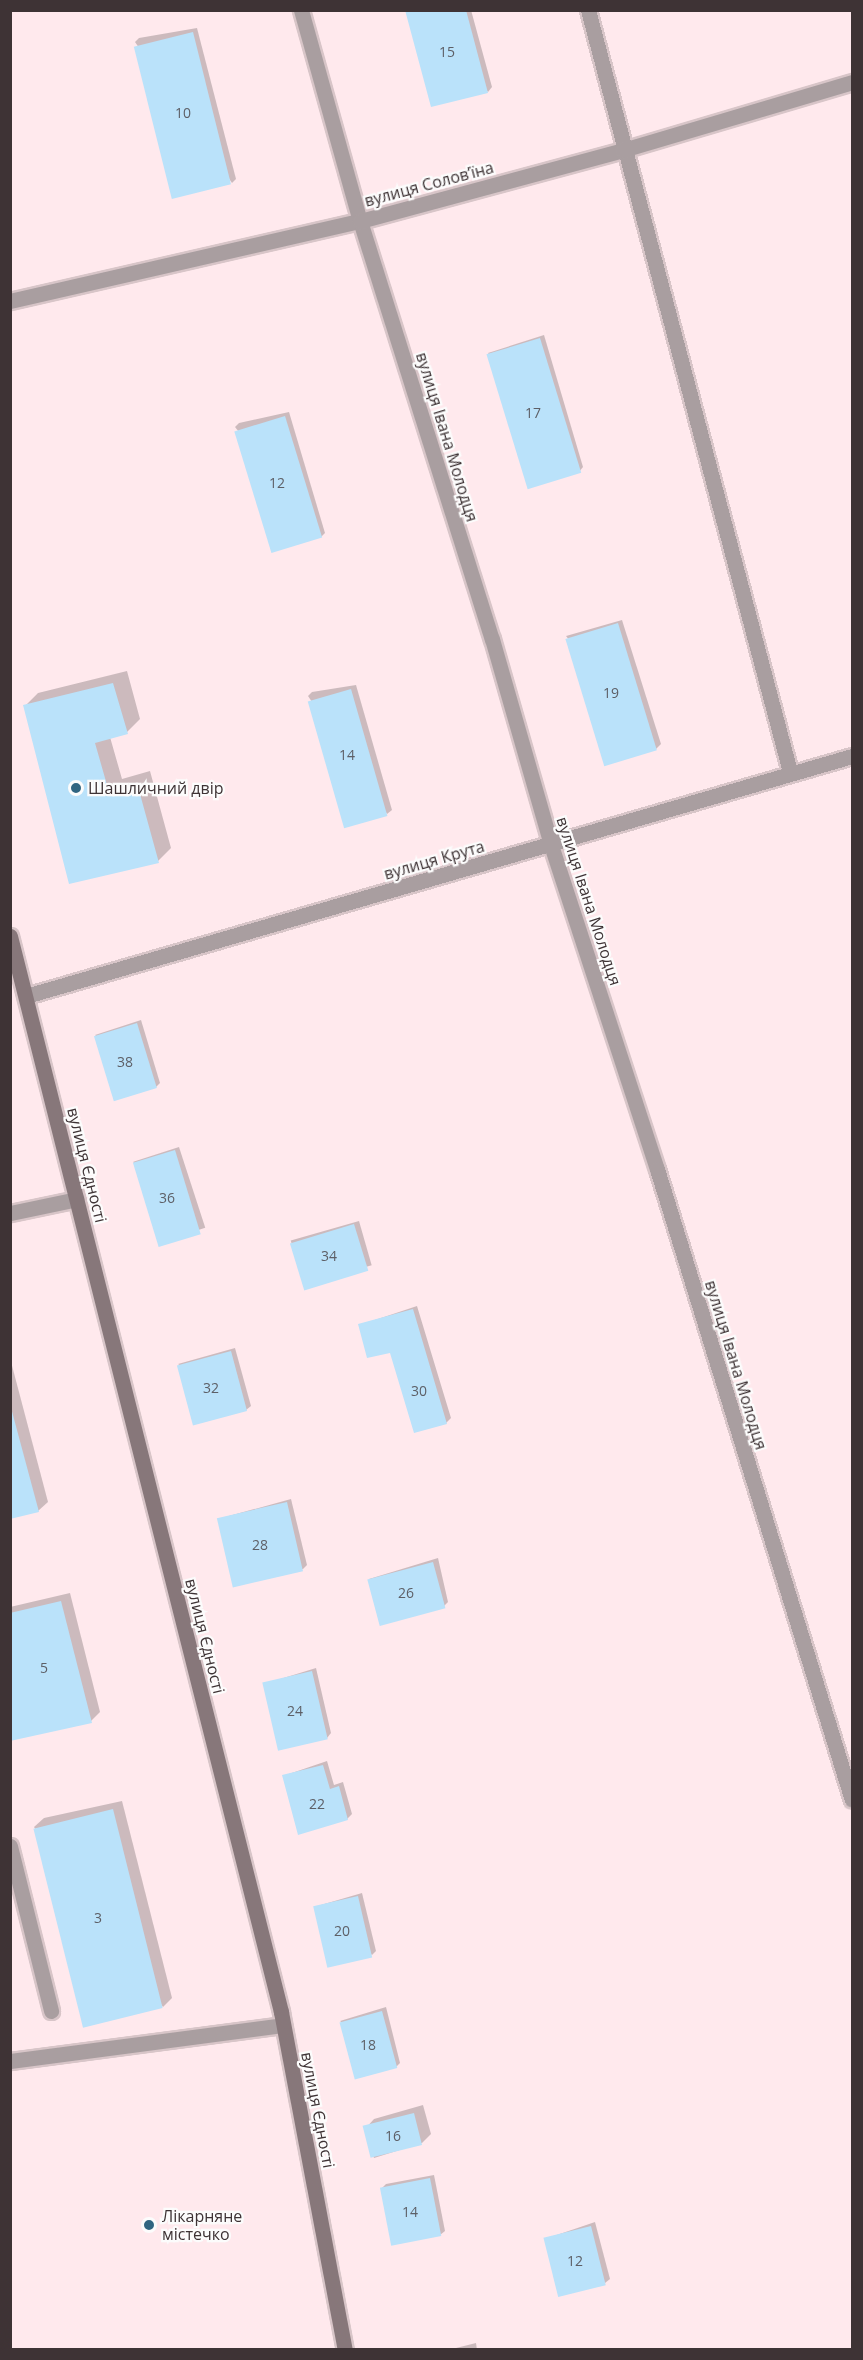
<!DOCTYPE html>
<html>
<head>
<meta charset="utf-8">
<style>
  body { margin:0 }
  #map { position:relative; width:863px; height:2360px; overflow:hidden; background:#ffe9ed; font-family:"Open Sans",sans-serif }
  div>[style] { position:absolute }
  [style*='--x'] { left:calc(var(--x)*1px); top:calc(var(--y)*1px); width:calc(var(--w)*1px); rotate:calc(var(--a)*1deg) }
  .shadow>* { inset:0; background:#0003; transform-origin:0 0 }
  .building>* { inset:0; background:#bae2fa; transform-origin:0 0 }
  .roads { filter:drop-shadow(2px 0 #d8c5c8) drop-shadow(-2px 0 #d8c5c8) drop-shadow(0 2px #d8c5c8) drop-shadow(0 -2px #d8c5c8) }
  .service>* { height:15px; margin:-7.5px; padding:0 7.5px; transform-origin:7.5px; border-radius:7.5px; background:#a99ea0 }
  .minor>* { height:15px; margin:-7.5px; padding:0 7.5px; transform-origin:7.5px; border-radius:7.5px; background:#a99ea0 }
  .secondary>* { height:15px; margin:-7.5px; padding:0 7.5px; transform-origin:7.5px; border-radius:7.5px; background:#87777a }
  .dots>* { width:16px; height:16px; translate:-50% -50%; box-sizing:border-box; border:3px solid #fcfcfc; border-radius:50% }
  span { translate:-50% -50%; white-space:nowrap; text-align:center; line-height:1.15; -webkit-text-stroke:4.5px #fcfcfc; paint-order:stroke }
  .number-label { font-size:14px; color:#5d5f66 }
  .number-label span { -webkit-text-stroke-width:0 }
  .street-label { font-size:16px; color:#3e3335 }
  .poi-label { font-size:16px; color:#3e3335 }
  .left { translate:0 -50%; text-align:left }
  .frame { position:absolute; inset:0; border:12px solid #3e3335; pointer-events:none }
</style>
</head>
<body>
<div id="map">
  <div class="shadow">
    <i style="clip-path:polygon(407px 10px,471px 10px,492px 87px,488px 92px)"></i>
    <i style="clip-path:polygon(197px 28px,236px 179px,232px 183px,135px 42px,139px 38px)"></i>
    <i style="clip-path:polygon(544px 335px,583px 467px,579px 472px,488px 353px)"></i>
    <i style="clip-path:polygon(289px 412px,325px 533px,321px 537px,235px 427px,239px 423px)"></i>
    <i style="clip-path:polygon(622px 620px,661px 744px,656px 749px,566px 636px)"></i>
    <i style="clip-path:polygon(127px 671px,140px 719px,127px 732px,110px 737px,122px 779px,150px 771px,171px 848px,158px 861px,25px 706px,38px 693px)"></i>
    <i style="clip-path:polygon(356px 685px,392px 810px,387px 814px,308px 696px,312px 692px)"></i>
    <i style="clip-path:polygon(141px 1020px,160px 1083px,156px 1087px,95px 1035px)"></i>
    <i style="left:179px;top:1147px;width:85px;height:48px;rotate:72deg"></i>
    <i style="left:359px;top:1221px;width:46px;height:71px;rotate:74deg"></i>
    <i style="clip-path:polygon(417px 1306px,451px 1418px,446px 1423px,391px 1351px,360px 1325px)"></i>
    <i style="clip-path:polygon(235px 1348px,251px 1406px,246px 1410px,178px 1364px)"></i>
    <i style="clip-path:polygon(10px 1358px,48px 1502px,38px 1511px,10px 1517px)"></i>
    <i style="clip-path:polygon(291px 1499px,307px 1565px,303px 1569px,235px 1583px,218px 1519px)"></i>
    <i style="clip-path:polygon(438px 1558px,448px 1602px,444px 1606px,369px 1579px)"></i>
    <i style="clip-path:polygon(70px 1593px,100px 1712px,91px 1721px,10px 1737px,10px 1607px)"></i>
    <i style="clip-path:polygon(316px 1668px,331px 1733px,327px 1738px,264px 1684px)"></i>
    <i style="clip-path:polygon(327px 1761px,334px 1785px,343px 1782px,352px 1814px,347px 1819px,283px 1776px)"></i>
    <i style="clip-path:polygon(122px 1801px,172px 1998px,163px 2007px,34px 1827px,44px 1818px)"></i>
    <i style="clip-path:polygon(362px 1893px,376px 1951px,372px 1955px,314px 1907px)"></i>
    <i style="clip-path:polygon(386px 2007px,400px 2063px,396px 2067px,340px 2021px)"></i>
    <i style="clip-path:polygon(423px 2105px,431px 2134px,422px 2143px,374px 2158px,365px 2129px,374px 2119px)"></i>
    <i style="clip-path:polygon(434px 2175px,445px 2231px,440px 2235px,382px 2188px,386px 2184px)"></i>
    <i style="clip-path:polygon(595px 2222px,610px 2279px,605px 2283px,545px 2239px)"></i>
    <i style="clip-path:polygon(476px 2343px,477px 2350px,448px 2350px)"></i>
  </div>
  <div class="building">
    <i style="clip-path:polygon(405px 10px,466px 10px,488px 93px,431px 107px)"></i>
    <i style="left:193px;top:32px;width:157px;height:61px;rotate:76deg"></i>
    <i style="left:540px;top:338px;width:141px;height:56px;rotate:73deg"></i>
    <i style="left:285px;top:416px;width:127px;height:53px;rotate:73deg"></i>
    <i style="left:618px;top:623px;width:133px;height:55px;rotate:73deg"></i>
    <i style="clip-path:polygon(113px 683px,128px 734px,95px 743px,109px 792px,137px 783px,159px 863px,69px 884px,23px 705px)"></i>
    <i style="left:351px;top:689px;width:132px;height:45px;rotate:74deg"></i>
    <i style="left:137px;top:1023px;width:68px;height:45px;rotate:73deg"></i>
    <i style="left:175px;top:1150px;width:88px;height:44px;rotate:73deg"></i>
    <i style="left:354px;top:1224px;width:49px;height:67px;rotate:73deg"></i>
    <i style="clip-path:polygon(413px 1309px,447px 1424px,414px 1433px,390px 1353px,367px 1358px,358px 1324px)"></i>
    <i style="left:231px;top:1351px;width:62px;height:56px;rotate:75deg"></i>
    <i style="clip-path:polygon(10px 1404px,39px 1512px,10px 1519px)"></i>
    <i style="left:287px;top:1502px;width:71px;height:72px;rotate:77deg"></i>
    <i style="left:433px;top:1562px;width:48px;height:68px;rotate:75deg"></i>
    <i style="clip-path:polygon(61px 1601px,92px 1723px,10px 1741px,10px 1613px)"></i>
    <i style="left:312px;top:1671px;width:70px;height:51px;rotate:77deg"></i>
    <i style="clip-path:polygon(323px 1765px,330px 1789px,339px 1786px,348px 1820px,298px 1835px,282px 1775px)"></i>
    <i style="left:113px;top:1809px;width:205px;height:82px;rotate:76deg"></i>
    <i style="left:358px;top:1896px;width:63px;height:46px;rotate:77deg"></i>
    <i style="left:382px;top:2011px;width:59px;height:44px;rotate:75deg"></i>
    <i style="left:414px;top:2113px;width:33px;height:53px;rotate:76deg"></i>
    <i style="left:430px;top:2178px;width:59px;height:51px;rotate:79deg"></i>
    <i style="left:591px;top:2226px;width:61px;height:49px;rotate:76deg"></i>
  </div>
  <div class="roads">
    <div class="service">
      <i style="--x:588;--y:10;--w:788;--a:75.15"></i>
      <i style="--x:10;--y:2061;--w:275;--a:-7.5"></i>
    </div>
    <div class="minor">
      <i style="--x:301;--y:10;--w:219;--a:74.4"></i>
      <i style="--x:360;--y:221;--w:438;--a:72.5"></i>
      <i style="--x:492;--y:639;--w:214;--a:74"></i>
      <i style="--x:551;--y:845;--w:341;--a:71.9"></i>
      <i style="--x:657;--y:1169;--w:660;--a:72.83"></i>
      <i style="--x:10;--y:301;--w:359;--a:-12.9"></i>
      <i style="--x:360;--y:221;--w:272;--a:-15.1"></i>
      <i style="--x:623;--y:150;--w:239;--a:-16.5"></i>
      <i style="--x:26;--y:996;--w:860;--a:-16.2"></i>
      <i style="--x:10;--y:1213;--w:68;--a:-11.8"></i>
      <i style="--x:10;--y:1846;--w:170;--a:76"></i>
    </div>
    <div class="secondary">
      <i style="--x:10;--y:936;--w:1110;--a:75.86"></i>
      <i style="--x:281;--y:2012;--w:344;--a:79.3"></i>
    </div>
  </div>
  <div class="dots">
    <i style="left:76px;top:788px;background:#306581"></i>
    <i style="left:149px;top:2225px;background:#306581"></i>
  </div>
  <div class="number-label">
    <span style="left:447px;top:52px">15</span>
    <span style="left:183px;top:113px">10</span>
    <span style="left:533px;top:413px">17</span>
    <span style="left:277px;top:483px">12</span>
    <span style="left:611px;top:693px">19</span>
    <span style="left:347px;top:755px">14</span>
    <span style="left:125px;top:1062px">38</span>
    <span style="left:167px;top:1198px">36</span>
    <span style="left:329px;top:1256px">34</span>
    <span style="left:211px;top:1388px">32</span>
    <span style="left:419px;top:1391px">30</span>
    <span style="left:260px;top:1545px">28</span>
    <span style="left:406px;top:1593px">26</span>
    <span style="left:44px;top:1668px">5</span>
    <span style="left:295px;top:1711px">24</span>
    <span style="left:317px;top:1804px">22</span>
    <span style="left:98px;top:1918px">3</span>
    <span style="left:342px;top:1931px">20</span>
    <span style="left:368px;top:2045px">18</span>
    <span style="left:393px;top:2136px">16</span>
    <span style="left:410px;top:2212px">14</span>
    <span style="left:575px;top:2261px">12</span>
  </div>
  <div class="street-label">
    <span style="left:429px;top:184px;rotate:-15deg">вулиця Соловʼїна</span>
    <span style="left:447px;top:437px;rotate:73deg">вулиця Івана Молодця</span>
    <span style="left:434px;top:860px;rotate:-16deg">вулиця Крута</span>
    <span style="left:589px;top:901px;rotate:72deg">вулиця Івана Молодця</span>
    <span style="left:87px;top:1165px;rotate:76deg">вулиця Єдності</span>
    <span style="left:736px;top:1365px;rotate:73deg">вулиця Івана Молодця</span>
    <span style="left:205px;top:1636px;rotate:76deg">вулиця Єдності</span>
    <span style="left:318px;top:2110px;rotate:79deg">вулиця Єдності</span>
  </div>
  <div class="poi-label">
    <span class="left" style="left:88px;top:788px">Шашличний двір</span>
    <span class="left" style="left:162px;top:2225px">Лікарняне<br>містечко</span>
  </div>
  <div class="frame"></div>
</div>
</body>
</html>
